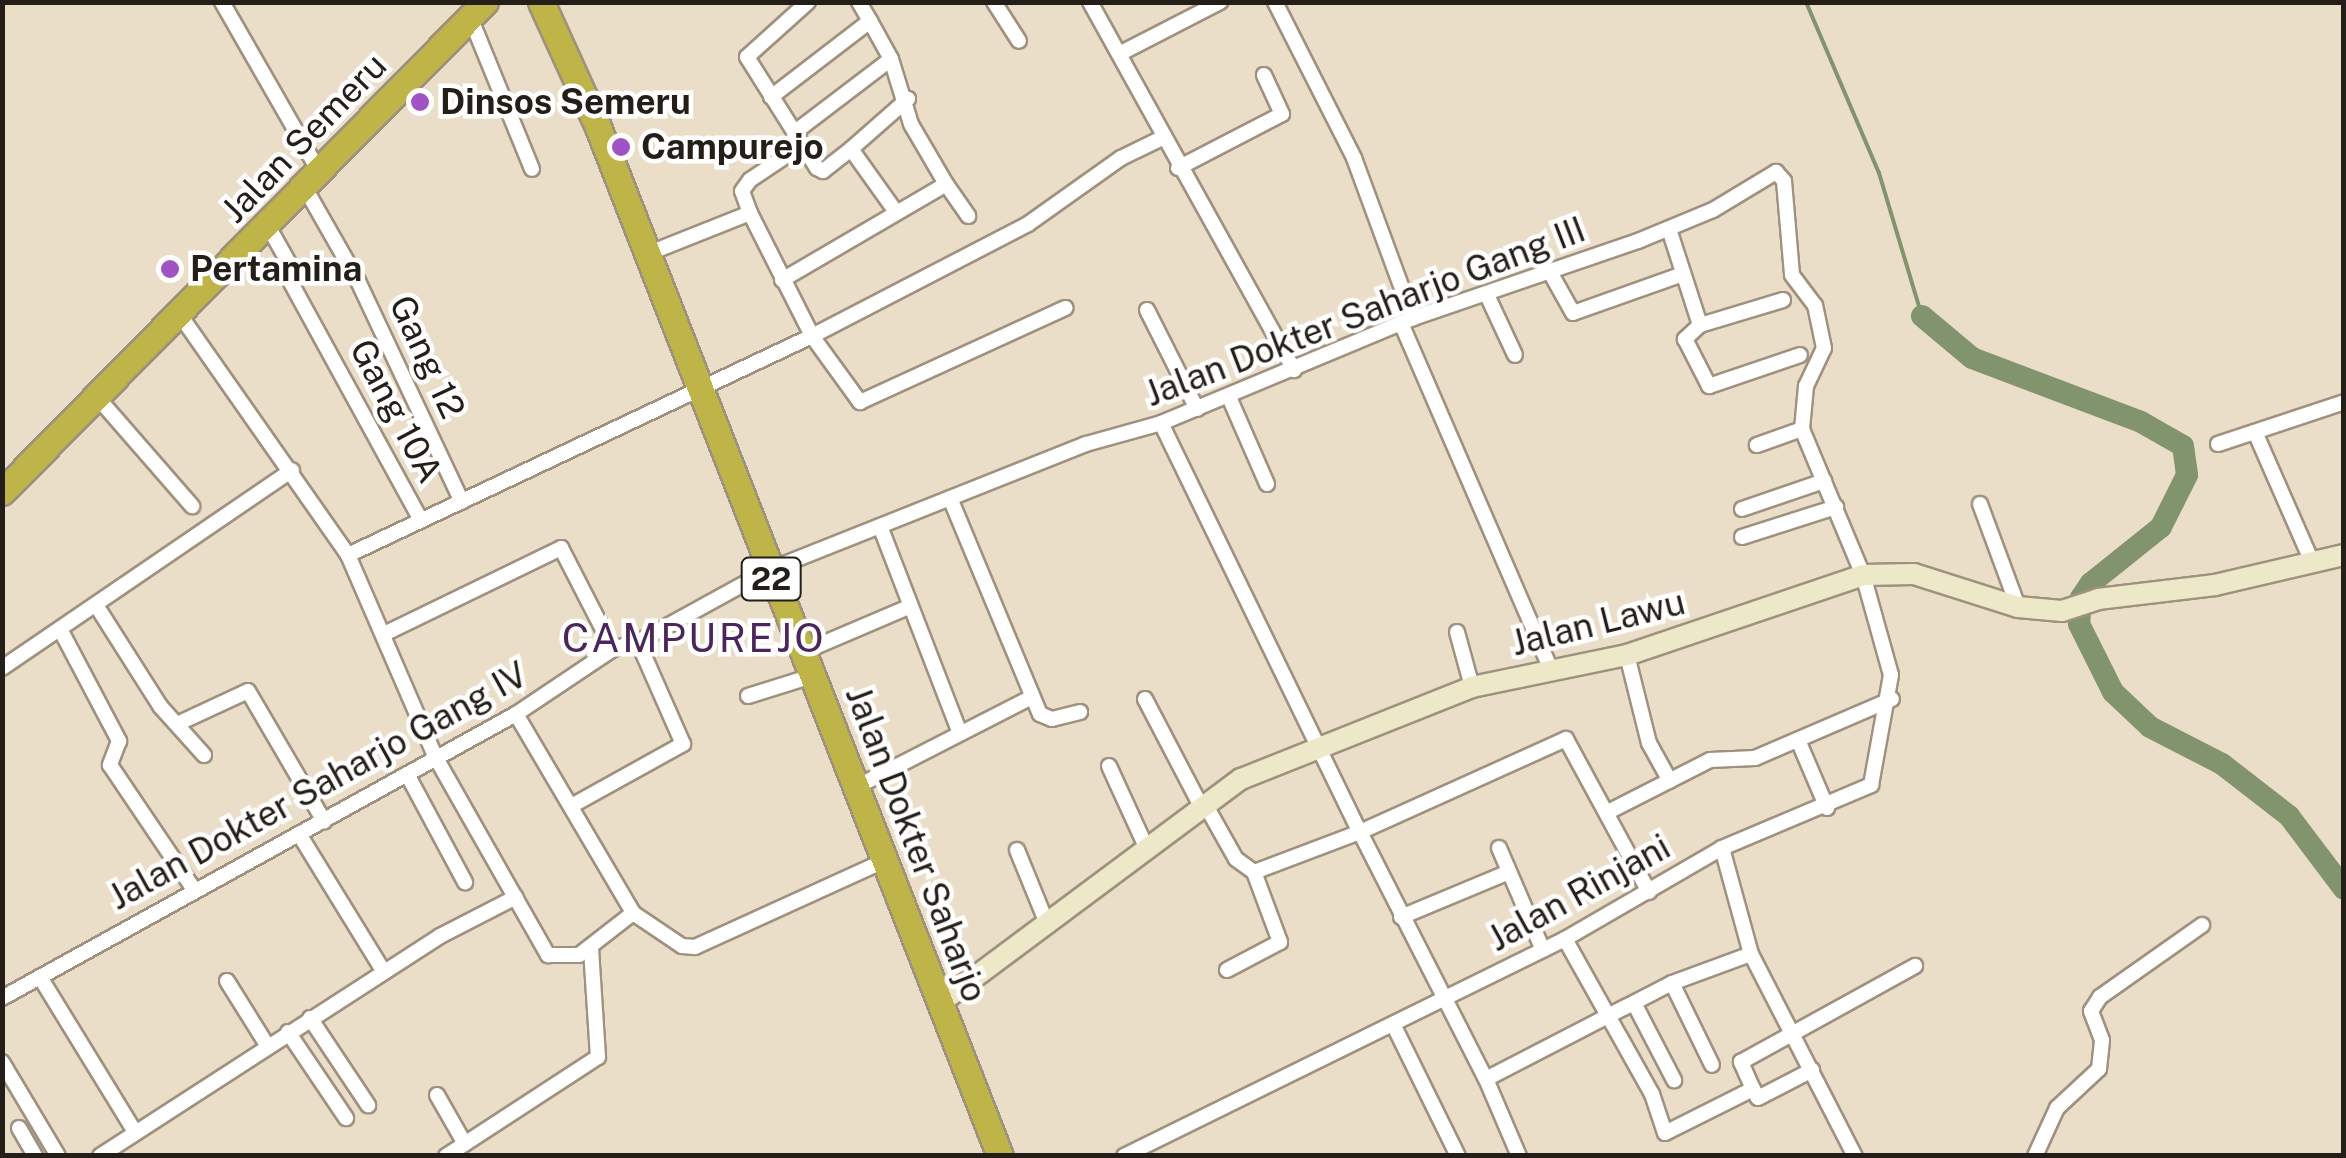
<!DOCTYPE html>
<html>
<head>
<meta charset="utf-8">
<style>
  body { margin:0 }
  #map { position:relative; width:2346px; height:1158px; overflow:hidden; background:#ebdec9; font-family:"Public Sans",sans-serif }
  div>[style] { position:absolute }
  [style*='--x'] { left:calc(var(--x)*1px); top:calc(var(--y)*1px); width:calc(var(--w)*1px); rotate:calc(var(--a)*1deg) }
  .stream>* { height:4px; margin:-2px; padding:0 2px; transform-origin:2px; border-radius:2px; background:#82946e }
  .river>* { height:22px; margin:-11px; padding:0 11px; transform-origin:11px; border-radius:11px; background:#82946e }
  .roads { filter:drop-shadow(2px 0 #9e927f) drop-shadow(-2px 0 #9e927f) drop-shadow(0 2px #9e927f) drop-shadow(0 -2px #9e927f) }
  .street>* { height:14px; margin:-7px; padding:0 7px; transform-origin:7px; border-radius:7px; background:#fff }
  .secondary>* { height:20px; margin:-10px; padding:0 10px; transform-origin:10px; border-radius:10px; background:#ece8c8 }
  .highway>* { height:25px; margin:-12.5px; padding:0 12.5px; transform-origin:12.5px; border-radius:12.5px; background:#bfb448 }
  .dots>* { width:28px; height:28px; translate:-50% -50%; box-sizing:border-box; border:5px solid #fff; border-radius:50% }
  span { translate:-50% -50%; white-space:nowrap; text-align:center; line-height:1.15; -webkit-text-stroke:9px #fff; paint-order:stroke }
  .shield-label span { padding:2px 8px; background:#fff; border:2px solid; border-radius:8px; -webkit-text-stroke-width:0 }
  .shield-label { font-size:32px; color:#231e17; font-weight:700 }
  .poi-label { font-size:35px; color:#231e17; font-weight:700 }
  .left { translate:0 -50%; text-align:left }
  .street-label { font-size:35px; color:#231e17 }
  .quarter-label { font-size:40px; color:#4b265c; letter-spacing:2.5px }
  .frame { position:absolute; inset:0; border:5px solid #231e17; pointer-events:none }
</style>
</head>
<body>
<div id="map">
  <div class="stream">
    <i style="--x:1806;--y:2;--w:186;--a:66.9"></i>
    <i style="--x:1879;--y:173;--w:149;--a:73.3"></i>
  </div>
  <div class="river">
    <i style="--x:1922;--y:316;--w:65;--a:40"></i>
    <i style="--x:1972;--y:358;--w:181;--a:20.7"></i>
    <i style="--x:2141;--y:422;--w:48;--a:29.7"></i>
    <i style="--x:2183;--y:446;--w:29;--a:82"></i>
    <i style="--x:2187;--y:475;--w:58;--a:116.6"></i>
    <i style="--x:2161;--y:527;--w:90;--a:141.3"></i>
    <i style="--x:2091;--y:583;--w:18;--a:124"></i>
    <i style="--x:2081;--y:598;--w:26;--a:94"></i>
    <i style="--x:2079;--y:624;--w:76;--a:63.4"></i>
    <i style="--x:2113;--y:692;--w:51;--a:43.4"></i>
    <i style="--x:2150;--y:727;--w:81;--a:27.2"></i>
    <i style="--x:2222;--y:764;--w:85;--a:37.8"></i>
    <i style="--x:2289;--y:816;--w:91;--a:53"></i>
  </div>
  <div class="roads">
    <div class="street">
      <i style="--x:222;--y:2;--w:197;--a:60.2"></i>
      <i style="--x:808;--y:2;--w:82;--a:138"></i>
      <i style="--x:747;--y:57;--w:131;--a:57.8"></i>
      <i style="--x:817;--y:168;--w:7;--a:27"></i>
      <i style="--x:823;--y:171;--w:36;--a:-38"></i>
      <i style="--x:859;--y:2;--w:22;--a:60"></i>
      <i style="--x:994;--y:2;--w:46;--a:57.3"></i>
      <i style="--x:1090;--y:2;--w:421;--a:61"></i>
      <i style="--x:1275;--y:2;--w:175;--a:63.1"></i>
      <i style="--x:1354;--y:158;--w:171;--a:69.8"></i>
      <i style="--x:470;--y:17;--w:164;--a:67.8"></i>
      <i style="--x:1119;--y:54;--w:114;--a:-27.2"></i>
      <i style="--x:771;--y:97;--w:125;--a:-37.5"></i>
      <i style="--x:870;--y:21;--w:43;--a:61.1"></i>
      <i style="--x:1178;--y:168;--w:117;--a:-27.4"></i>
      <i style="--x:1282;--y:114;--w:43;--a:-114.8"></i>
      <i style="--x:946;--y:184;--w:39;--a:55"></i>
      <i style="--x:305;--y:188;--w:107;--a:60.3"></i>
      <i style="--x:358;--y:281;--w:244;--a:64.8"></i>
      <i style="--x:896;--y:212;--w:77;--a:-125.5"></i>
      <i style="--x:851;--y:149;--w:76;--a:-41.3"></i>
      <i style="--x:750;--y:213;--w:23;--a:-110"></i>
      <i style="--x:742;--y:191;--w:14;--a:-54"></i>
      <i style="--x:750;--y:180;--w:63;--a:-33.9"></i>
      <i style="--x:268;--y:226;--w:45;--a:60.6"></i>
      <i style="--x:290;--y:265;--w:8;--a:140"></i>
      <i style="--x:284;--y:270;--w:285;--a:61.3"></i>
      <i style="--x:1669;--y:229;--w:101;--a:72.1"></i>
      <i style="--x:647;--y:254;--w:111;--a:-21.7"></i>
      <i style="--x:750;--y:213;--w:138;--a:63.2"></i>
      <i style="--x:812;--y:336;--w:82;--a:54"></i>
      <i style="--x:860;--y:402;--w:226;--a:-24.6"></i>
      <i style="--x:1550;--y:272;--w:47;--a:60.7"></i>
      <i style="--x:1573;--y:313;--w:117;--a:-19.5"></i>
      <i style="--x:782;--y:280;--w:190;--a:-30.3"></i>
      <i style="--x:946;--y:184;--w:69;--a:-120.3"></i>
      <i style="--x:911;--y:124;--w:68;--a:-107.1"></i>
      <i style="--x:891;--y:59;--w:122;--a:142.7"></i>
      <i style="--x:1487;--y:295;--w:66;--a:65"></i>
      <i style="--x:1783;--y:300;--w:87;--a:163.2"></i>
      <i style="--x:1700;--y:325;--w:21;--a:137"></i>
      <i style="--x:1685;--y:339;--w:53;--a:62.9"></i>
      <i style="--x:1709;--y:386;--w:96;--a:-18.8"></i>
      <i style="--x:1147;--y:310;--w:111;--a:63.2"></i>
      <i style="--x:180;--y:315;--w:293;--a:55"></i>
      <i style="--x:348;--y:555;--w:221;--a:66.6"></i>
      <i style="--x:436;--y:758;--w:227;--a:60.4"></i>
      <i style="--x:548;--y:955;--w:31;--a:0"></i>
      <i style="--x:579;--y:955;--w:68;--a:-37.9"></i>
      <i style="--x:1401;--y:323;--w:380;--a:66.6"></i>
      <i style="--x:97;--y:397;--w:145;--a:48.9"></i>
      <i style="--x:1229;--y:397;--w:95;--a:66.4"></i>
      <i style="--x:1161;--y:423;--w:455;--a:64.1"></i>
      <i style="--x:1360;--y:832;--w:113;--a:159.3"></i>
      <i style="--x:1254;--y:872;--w:75;--a:69.6"></i>
      <i style="--x:1280;--y:942;--w:60;--a:152.2"></i>
      <i style="--x:2255;--y:432;--w:144;--a:66.3"></i>
      <i style="--x:2218;--y:444;--w:133;--a:-18.4"></i>
      <i style="--x:950;--y:498;--w:234;--a:67.4"></i>
      <i style="--x:1040;--y:714;--w:13;--a:23"></i>
      <i style="--x:1052;--y:719;--w:29;--a:-14"></i>
      <i style="--x:1980;--y:504;--w:110;--a:69.7"></i>
      <i style="--x:1742;--y:509;--w:87;--a:-18.9"></i>
      <i style="--x:880;--y:526;--w:222;--a:68.9"></i>
      <i style="--x:1742;--y:537;--w:99;--a:-17.7"></i>
      <i style="--x:348;--y:555;--w:513;--a:-25.27"></i>
      <i style="--x:812;--y:336;--w:243;--a:-27.4"></i>
      <i style="--x:1028;--y:224;--w:114;--a:-35.4"></i>
      <i style="--x:1121;--y:158;--w:46;--a:-26"></i>
      <i style="--x:96;--y:605;--w:120;--a:57.6"></i>
      <i style="--x:160;--y:706;--w:66;--a:48.1"></i>
      <i style="--x:60;--y:629;--w:127;--a:62.2"></i>
      <i style="--x:119;--y:741;--w:26;--a:111"></i>
      <i style="--x:110;--y:765;--w:152;--a:56"></i>
      <i style="--x:1457;--y:632;--w:57;--a:74.7"></i>
      <i style="--x:384;--y:634;--w:197;--a:-25.9"></i>
      <i style="--x:561;--y:548;--w:114;--a:62.8"></i>
      <i style="--x:803;--y:652;--w:117;--a:-23.1"></i>
      <i style="--x:1627;--y:655;--w:91;--a:76"></i>
      <i style="--x:1649;--y:743;--w:43;--a:61.1"></i>
      <i style="--x:2;--y:668;--w:351;--a:-34.3"></i>
      <i style="--x:748;--y:696;--w:67;--a:-17.4"></i>
      <i style="--x:1145;--y:699;--w:121;--a:62.4"></i>
      <i style="--x:516;--y:714;--w:231;--a:59.5"></i>
      <i style="--x:633;--y:913;--w:59;--a:34"></i>
      <i style="--x:682;--y:946;--w:13;--a:4"></i>
      <i style="--x:695;--y:947;--w:208;--a:-24.5"></i>
      <i style="--x:177;--y:724;--w:78;--a:-24.9"></i>
      <i style="--x:248;--y:691;--w:151;--a:59.7"></i>
      <i style="--x:1798;--y:740;--w:74;--a:66.9"></i>
      <i style="--x:1109;--y:766;--w:94;--a:65.4"></i>
      <i style="--x:407;--y:774;--w:123;--a:61.8"></i>
      <i style="--x:856;--y:787;--w:198;--a:-27.1"></i>
      <i style="--x:1205;--y:804;--w:63;--a:60.6"></i>
      <i style="--x:1236;--y:859;--w:22;--a:36"></i>
      <i style="--x:573;--y:805;--w:126;--a:-29"></i>
      <i style="--x:683;--y:744;--w:111;--a:-113.8"></i>
      <i style="--x:1608;--y:812;--w:114;--a:-27"></i>
      <i style="--x:1710;--y:760;--w:45;--a:-2.5"></i>
      <i style="--x:1755;--y:758;--w:149;--a:-23.3"></i>
      <i style="--x:299;--y:834;--w:162;--a:58.4"></i>
      <i style="--x:1499;--y:848;--w:111;--a:66.7"></i>
      <i style="--x:1722;--y:848;--w:110;--a:74.7"></i>
      <i style="--x:1751;--y:954;--w:227;--a:62.8"></i>
      <i style="--x:1017;--y:850;--w:82;--a:67.8"></i>
      <i style="--x:1649;--y:892;--w:174;--a:-118.5"></i>
      <i style="--x:1566;--y:739;--w:226;--a:155.7"></i>
      <i style="--x:1360;--y:832;--w:277;--a:63"></i>
      <i style="--x:1486;--y:1079;--w:209;--a:-27.3"></i>
      <i style="--x:1672;--y:983;--w:84;--a:-20.2"></i>
      <i style="--x:1401;--y:917;--w:117;--a:-22.6"></i>
      <i style="--x:1565;--y:939;--w:178;--a:60.7"></i>
      <i style="--x:1652;--y:1094;--w:41;--a:71.6"></i>
      <i style="--x:1665;--y:1133;--w:98;--a:-26.6"></i>
      <i style="--x:1753;--y:1089;--w:30;--a:-114"></i>
      <i style="--x:1741;--y:1062;--w:199;--a:-28.9"></i>
      <i style="--x:40;--y:977;--w:182;--a:58.5"></i>
      <i style="--x:227;--y:981;--w:75;--a:58"></i>
      <i style="--x:1672;--y:983;--w:91;--a:64"></i>
      <i style="--x:2;--y:998;--w:587;--a:-28.92"></i>
      <i style="--x:516;--y:714;--w:117;--a:-33.8"></i>
      <i style="--x:613;--y:649;--w:26;--a:-16"></i>
      <i style="--x:638;--y:642;--w:147;--a:-28.8"></i>
      <i style="--x:767;--y:571;--w:343;--a:-21.7"></i>
      <i style="--x:1086;--y:444;--w:78;--a:-15.6"></i>
      <i style="--x:1161;--y:423;--w:273;--a:-22.6"></i>
      <i style="--x:1413;--y:318;--w:238;--a:-18.9"></i>
      <i style="--x:1638;--y:241;--w:81;--a:-22.5"></i>
      <i style="--x:1713;--y:210;--w:74;--a:-31.1"></i>
      <i style="--x:1776;--y:172;--w:12;--a:48"></i>
      <i style="--x:1784;--y:181;--w:94;--a:85.1"></i>
      <i style="--x:1792;--y:275;--w:38;--a:53"></i>
      <i style="--x:1815;--y:305;--w:44;--a:78.2"></i>
      <i style="--x:1824;--y:348;--w:42;--a:115.3"></i>
      <i style="--x:1806;--y:386;--w:43;--a:95.3"></i>
      <i style="--x:1635;--y:1005;--w:85;--a:62.5"></i>
      <i style="--x:310;--y:1018;--w:105;--a:56.3"></i>
      <i style="--x:1393;--y:1024;--w:147;--a:63.8"></i>
      <i style="--x:288;--y:1032;--w:104;--a:56"></i>
      <i style="--x:2;--y:1062;--w:109;--a:59.2"></i>
      <i style="--x:1486;--y:1079;--w:84;--a:66.8"></i>
      <i style="--x:1753;--y:1089;--w:10;--a:61"></i>
      <i style="--x:1758;--y:1098;--w:61;--a:-27.4"></i>
      <i style="--x:437;--y:1095;--w:56;--a:60.3"></i>
      <i style="--x:19;--y:1128;--w:32;--a:60"></i>
      <i style="--x:100;--y:1156;--w:405;--a:-32.9"></i>
      <i style="--x:440;--y:936;--w:85;--a:-27.2"></i>
      <i style="--x:446;--y:1156;--w:181;--a:-33.1"></i>
      <i style="--x:598;--y:1057;--w:109;--a:-93.7"></i>
      <i style="--x:1124;--y:1156;--w:491;--a:-26.2"></i>
      <i style="--x:1565;--y:939;--w:181;--a:-30.1"></i>
      <i style="--x:1722;--y:848;--w:162;--a:-22.9"></i>
      <i style="--x:1871;--y:785;--w:112;--a:-79.7"></i>
      <i style="--x:1891;--y:675;--w:104;--a:-105.6"></i>
      <i style="--x:1863;--y:575;--w:158;--a:-112.7"></i>
      <i style="--x:1802;--y:429;--w:48;--a:160.4"></i>
      <i style="--x:2035;--y:1156;--w:53;--a:-65.4"></i>
      <i style="--x:2057;--y:1108;--w:57;--a:-42.9"></i>
      <i style="--x:2099;--y:1069;--w:29;--a:-84"></i>
      <i style="--x:2102;--y:1040;--w:31;--a:-111"></i>
      <i style="--x:2091;--y:1011;--w:17;--a:-57"></i>
      <i style="--x:2100;--y:997;--w:125;--a:-35.2"></i>
    </div>
    <div class="secondary">
      <i style="--x:940;--y:1003;--w:375;--a:-36.7"></i>
      <i style="--x:1241;--y:779;--w:249;--a:-21.7"></i>
      <i style="--x:1472;--y:687;--w:158;--a:-11.7"></i>
      <i style="--x:1627;--y:655;--w:249;--a:-18.7"></i>
      <i style="--x:1863;--y:575;--w:51;--a:-1.1"></i>
      <i style="--x:1914;--y:574;--w:109;--a:17.6"></i>
      <i style="--x:2018;--y:607;--w:44;--a:5.2"></i>
      <i style="--x:2062;--y:611;--w:38;--a:-18"></i>
      <i style="--x:2098;--y:599;--w:118;--a:-6.8"></i>
      <i style="--x:2215;--y:585;--w:132;--a:-13.1"></i>
    </div>
    <div class="highway">
      <i style="--x:541;--y:2;--w:137;--a:65.5"></i>
      <i style="--x:598;--y:127;--w:1105;--a:68.66"></i>
      <i style="--x:2;--y:492;--w:688;--a:-45.41"></i>
    </div>
  </div>
  <div class="dots">
    <i style="left:420px;top:102px;background:#a053c5"></i>
    <i style="left:621px;top:147px;background:#a053c5"></i>
    <i style="left:170px;top:269px;background:#a053c5"></i>
  </div>
  <div class="shield-label">
    <span style="left:771px;top:579px">22</span>
  </div>
  <div class="poi-label">
    <span class="left" style="left:440px;top:102px">Dinsos Semeru</span>
    <span class="left" style="left:641px;top:147px">Campurejo</span>
    <span class="left" style="left:190px;top:269px">Pertamina</span>
  </div>
  <div class="street-label">
    <span style="left:304px;top:138px;rotate:-46deg">Jalan Semeru</span>
    <span style="left:1365px;top:312px;rotate:-21deg">Jalan Dokter Saharjo Gang III</span>
    <span style="left:427px;top:357px;rotate:65deg">Gang 12</span>
    <span style="left:396px;top:411px;rotate:62deg">Gang 10A</span>
    <span style="left:1598px;top:623px;rotate:-14deg">Jalan Lawu</span>
    <span style="left:318px;top:786px;rotate:-29deg">Jalan Dokter Saharjo Gang IV</span>
    <span style="left:916px;top:844px;rotate:69deg">Jalan Dokter Saharjo</span>
    <span style="left:1579px;top:893px;rotate:-29deg">Jalan Rinjani</span>
  </div>
  <div class="quarter-label">
    <span style="left:694px;top:638px">CAMPUREJO</span>
  </div>
  <div class="frame"></div>
</div>
</body>
</html>
